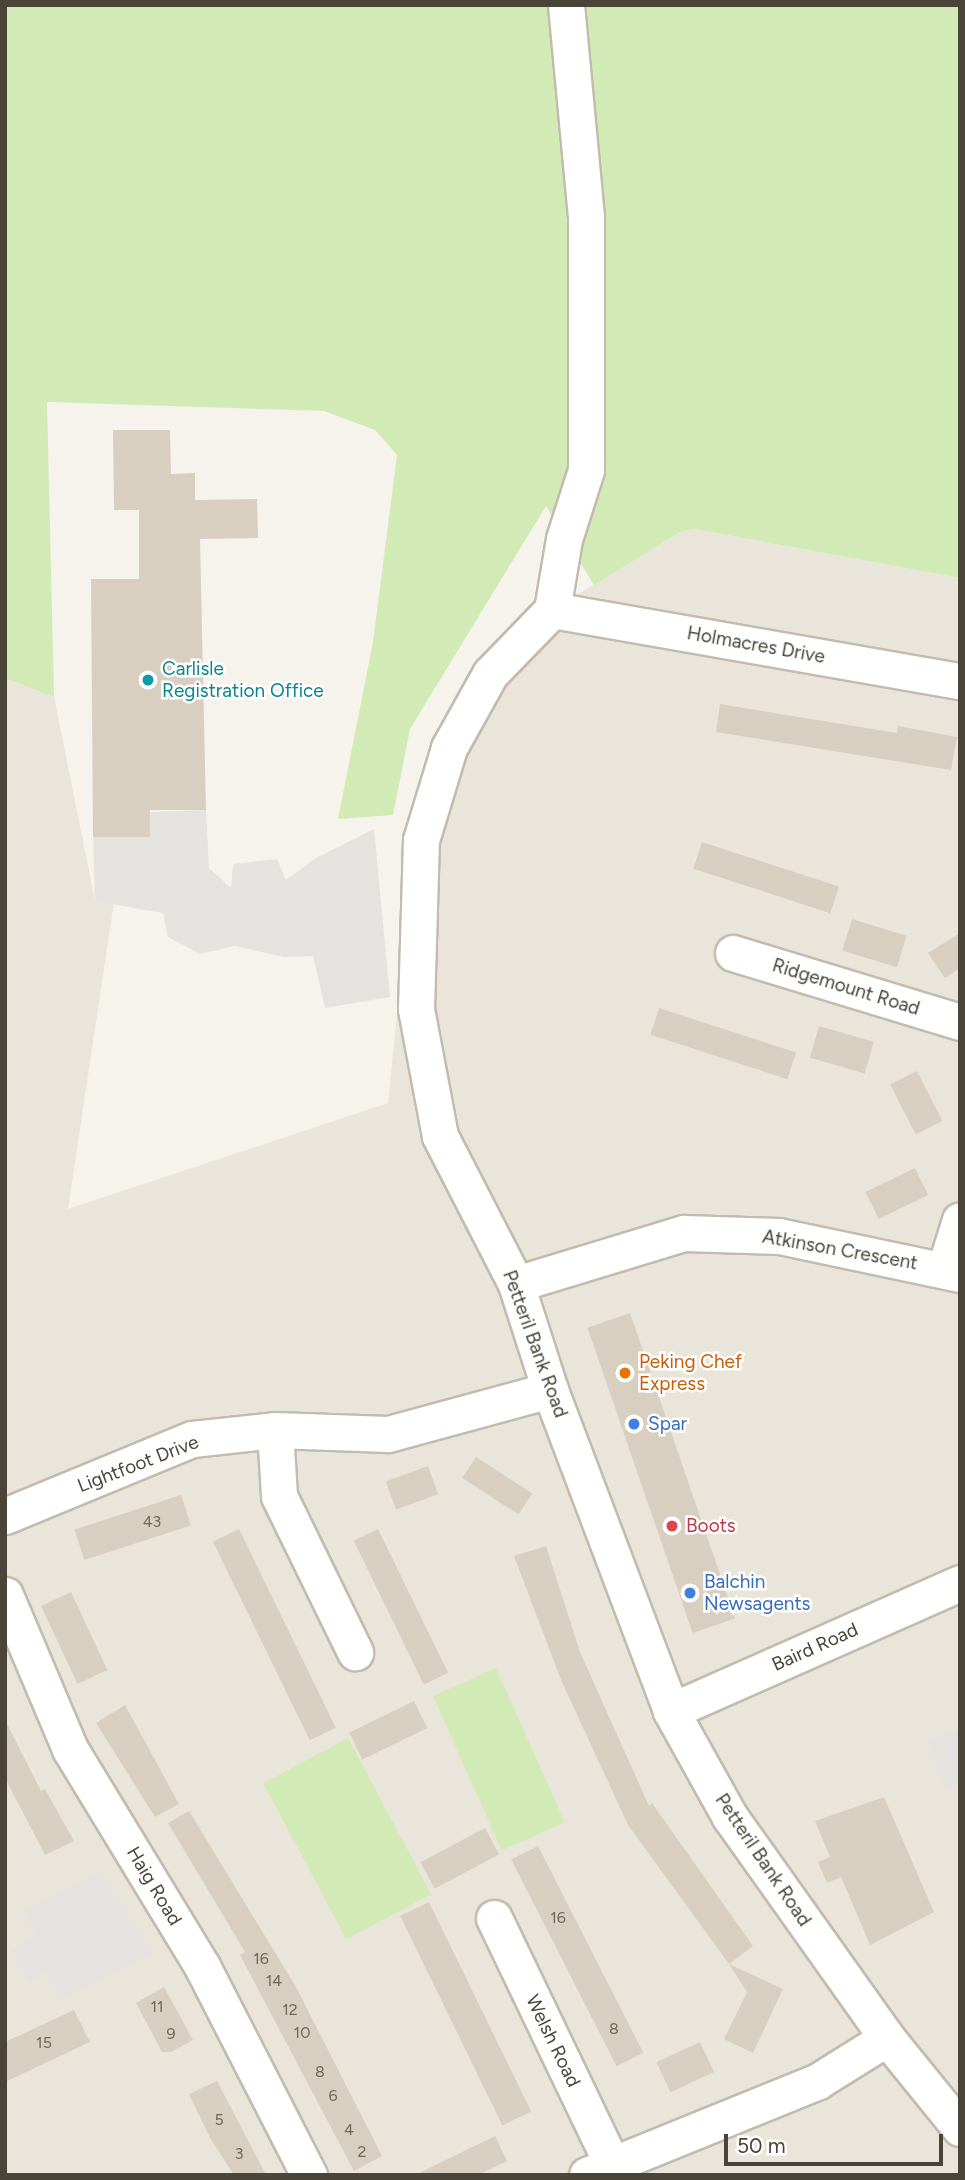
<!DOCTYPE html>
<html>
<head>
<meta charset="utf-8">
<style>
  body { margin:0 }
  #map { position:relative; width:965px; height:2180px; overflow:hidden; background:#f6f3ec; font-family:Figtree,sans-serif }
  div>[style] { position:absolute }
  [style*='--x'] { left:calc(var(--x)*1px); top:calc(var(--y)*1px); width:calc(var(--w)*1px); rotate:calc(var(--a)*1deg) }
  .residential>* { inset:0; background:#eae5da }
  .green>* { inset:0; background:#d2eab5; transform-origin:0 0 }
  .parking>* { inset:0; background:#e5e3e0 }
  .building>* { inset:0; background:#d8cfc1; transform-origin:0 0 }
  .roads { filter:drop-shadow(2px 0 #c2bbae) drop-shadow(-2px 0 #c2bbae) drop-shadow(0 2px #c2bbae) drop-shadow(0 -2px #c2bbae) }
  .minor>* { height:35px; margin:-17.5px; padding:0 17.5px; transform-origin:17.5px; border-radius:17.5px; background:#fff }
  .dots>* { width:19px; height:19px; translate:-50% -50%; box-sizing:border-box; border:4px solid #fff; border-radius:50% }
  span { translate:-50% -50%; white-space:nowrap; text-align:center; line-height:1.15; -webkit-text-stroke:5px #fff; paint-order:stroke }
  .number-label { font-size:16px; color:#6e675b }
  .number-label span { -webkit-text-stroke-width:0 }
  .street-label { font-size:19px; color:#4b4439 }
  .culture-label { font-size:19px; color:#0d838f }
  .left { translate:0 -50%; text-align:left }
  .food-label { font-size:19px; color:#c56008 }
  .shop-label { font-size:19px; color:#366cbe }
  .health-label { font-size:19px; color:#be3a42 }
  .frame { position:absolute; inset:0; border:7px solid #4b4439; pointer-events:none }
  .scale { position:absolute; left:724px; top:2134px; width:219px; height:32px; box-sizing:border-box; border:4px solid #4b4439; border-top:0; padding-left:9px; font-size:21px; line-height:24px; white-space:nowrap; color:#4b4439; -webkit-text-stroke:5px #fff; paint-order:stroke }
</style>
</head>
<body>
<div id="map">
  <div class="residential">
    <i style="clip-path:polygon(695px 529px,960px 578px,960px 2175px,5px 2175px,5px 678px,54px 697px,95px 901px,114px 902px,68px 1209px,388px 1103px,416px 826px,552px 610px,680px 532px)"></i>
  </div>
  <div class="green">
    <i style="clip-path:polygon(5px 5px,960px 5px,960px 578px,695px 529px,680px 532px,594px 585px,546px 506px,410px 729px,393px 815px,338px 819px,373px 642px,397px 455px,375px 430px,324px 411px,47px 402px,54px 697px,5px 678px)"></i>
    <i style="left:496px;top:1668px;width:169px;height:69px;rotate:66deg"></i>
    <i style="left:348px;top:1738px;width:177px;height:96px;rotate:62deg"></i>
  </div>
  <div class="parking">
    <i style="clip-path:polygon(206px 810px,209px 868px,231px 888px,233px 864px,277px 859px,286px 880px,316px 858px,374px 829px,390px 997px,325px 1008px,313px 956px,284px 957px,235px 946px,200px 954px,168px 937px,163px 913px,95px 901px,93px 837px,150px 837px,150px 812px)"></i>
    <i style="clip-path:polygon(960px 1728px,960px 1783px,946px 1789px,926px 1741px)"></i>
    <i style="clip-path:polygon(102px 1871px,153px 1954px,62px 2000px,47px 1973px,29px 1983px,11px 1949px,35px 1937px,22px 1911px)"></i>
  </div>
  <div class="building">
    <i style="clip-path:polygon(113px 430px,170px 430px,171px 474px,195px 473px,195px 500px,257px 499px,258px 538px,200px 539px,206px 810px,150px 810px,150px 837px,93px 837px,91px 579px,139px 579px,139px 510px,114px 510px)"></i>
    <i style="clip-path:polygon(720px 704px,897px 733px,898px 726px,957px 737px,951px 770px,716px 732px)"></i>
    <i style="left:702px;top:842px;width:144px;height:28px;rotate:18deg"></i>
    <i style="left:852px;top:919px;width:57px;height:33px;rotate:17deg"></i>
    <i style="clip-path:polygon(960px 933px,960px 968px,945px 978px,928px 953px)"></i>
    <i style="left:659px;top:1008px;width:144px;height:28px;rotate:18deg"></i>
    <i style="left:819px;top:1026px;width:57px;height:33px;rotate:16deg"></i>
    <i style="left:917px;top:1071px;width:56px;height:30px;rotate:63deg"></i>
    <i style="left:915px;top:1168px;width:30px;height:55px;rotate:64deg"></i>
    <i style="left:630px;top:1313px;width:323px;height:45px;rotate:71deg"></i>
    <i style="left:476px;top:1457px;width:67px;height:25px;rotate:33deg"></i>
    <i style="left:428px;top:1466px;width:30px;height:45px;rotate:70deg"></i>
    <i style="left:181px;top:1495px;width:32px;height:112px;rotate:72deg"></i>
    <i style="left:239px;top:1529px;width:221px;height:29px;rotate:64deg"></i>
    <i style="left:378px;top:1529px;width:160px;height:27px;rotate:64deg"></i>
    <i style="clip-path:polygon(546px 1546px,580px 1652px,649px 1806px,652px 1803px,753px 1946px,729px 1964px,628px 1825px,561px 1680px,514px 1556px)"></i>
    <i style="left:71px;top:1592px;width:86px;height:33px;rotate:65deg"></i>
    <i style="left:414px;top:1701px;width:30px;height:72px;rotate:64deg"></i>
    <i style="clip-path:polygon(125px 1705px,179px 1804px,155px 1817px,96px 1723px)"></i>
    <i style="clip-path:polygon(5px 1720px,41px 1791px,45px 1789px,74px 1841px,45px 1855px,5px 1778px)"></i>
    <i style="clip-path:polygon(884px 1797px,934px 1912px,870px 1945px,841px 1877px,827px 1883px,818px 1862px,830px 1857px,815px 1821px)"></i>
    <i style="clip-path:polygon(189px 1811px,296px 1987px,382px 2156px,354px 2171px,240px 1955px,245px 1952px,168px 1823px)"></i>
    <i style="left:485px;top:1828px;width:30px;height:73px;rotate:62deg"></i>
    <i style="left:538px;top:1846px;width:232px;height:30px;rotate:63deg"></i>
    <i style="left:429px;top:1902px;width:233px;height:32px;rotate:64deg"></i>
    <i style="clip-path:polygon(729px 1964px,783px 1989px,753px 2053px,724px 2039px,747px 1992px)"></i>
    <i style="clip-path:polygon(164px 1987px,193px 2040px,171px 2052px,162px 2052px,136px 2003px)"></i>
    <i style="clip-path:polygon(74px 2010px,90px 2042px,5px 2082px,5px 2042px)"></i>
    <i style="left:700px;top:2042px;width:33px;height:48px;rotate:65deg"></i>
    <i style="clip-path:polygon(217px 2081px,239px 2123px,266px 2175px,234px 2175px,210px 2138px,189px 2094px)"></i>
    <i style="clip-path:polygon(495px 2136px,507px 2161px,478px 2175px,415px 2175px)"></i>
  </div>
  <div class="roads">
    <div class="minor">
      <i style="--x:566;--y:5;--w:212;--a:84.6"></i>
      <i style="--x:586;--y:216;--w:254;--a:90"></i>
      <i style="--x:586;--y:470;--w:72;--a:107.7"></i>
      <i style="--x:564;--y:539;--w:72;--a:99.6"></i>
      <i style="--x:552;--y:610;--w:89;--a:134.1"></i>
      <i style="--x:490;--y:674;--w:85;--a:119"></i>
      <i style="--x:449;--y:748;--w:96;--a:106.9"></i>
      <i style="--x:421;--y:840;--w:169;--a:91.7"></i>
      <i style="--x:416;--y:1009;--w:129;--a:79.3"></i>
      <i style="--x:440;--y:1136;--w:166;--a:62.8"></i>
      <i style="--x:516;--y:1284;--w:111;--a:72.2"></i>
      <i style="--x:550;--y:1390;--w:343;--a:69.3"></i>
      <i style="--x:671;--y:1711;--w:121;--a:60.9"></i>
      <i style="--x:730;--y:1817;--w:271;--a:54.6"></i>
      <i style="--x:887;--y:2038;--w:116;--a:51"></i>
      <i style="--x:552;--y:610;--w:414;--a:9.9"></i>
      <i style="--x:733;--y:953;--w:237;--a:16.9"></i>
      <i style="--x:945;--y:1268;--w:50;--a:-72.6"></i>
      <i style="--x:516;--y:1284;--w:176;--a:-16.9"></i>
      <i style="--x:684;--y:1233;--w:95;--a:1.8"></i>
      <i style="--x:779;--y:1236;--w:185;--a:11.9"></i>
      <i style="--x:275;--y:1430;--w:66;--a:86.5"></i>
      <i style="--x:279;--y:1496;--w:174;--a:64"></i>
      <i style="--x:5;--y:1516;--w:202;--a:-22.4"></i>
      <i style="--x:192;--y:1439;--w:83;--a:-6.2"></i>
      <i style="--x:275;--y:1430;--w:113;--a:2"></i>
      <i style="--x:388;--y:1434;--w:168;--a:-15.2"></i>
      <i style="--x:5;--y:1595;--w:167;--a:67.1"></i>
      <i style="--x:70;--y:1749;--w:254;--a:58.7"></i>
      <i style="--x:202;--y:1966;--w:235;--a:62.9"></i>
      <i style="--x:671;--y:1711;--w:316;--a:-23.9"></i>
      <i style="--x:494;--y:1918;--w:273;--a:64.4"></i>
      <i style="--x:587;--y:2175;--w:249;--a:-22.1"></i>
      <i style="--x:818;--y:2081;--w:81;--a:-31.9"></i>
    </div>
  </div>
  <div class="dots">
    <i style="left:148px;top:680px;background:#0f9aa8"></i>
    <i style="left:625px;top:1373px;background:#e8710a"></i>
    <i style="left:634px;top:1424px;background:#3f7fe0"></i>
    <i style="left:672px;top:1526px;background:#e0444e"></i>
    <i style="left:690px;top:1593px;background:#3f7fe0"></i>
  </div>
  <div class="number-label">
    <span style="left:152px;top:1522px">43</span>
    <span style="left:558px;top:1918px">16</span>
    <span style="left:261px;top:1959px">16</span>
    <span style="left:274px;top:1981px">14</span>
    <span style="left:157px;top:2007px">11</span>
    <span style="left:290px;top:2010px">12</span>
    <span style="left:614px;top:2029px">8</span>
    <span style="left:302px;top:2033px">10</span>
    <span style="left:171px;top:2034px">9</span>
    <span style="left:44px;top:2043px">15</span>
    <span style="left:320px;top:2072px">8</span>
    <span style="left:333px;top:2096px">6</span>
    <span style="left:219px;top:2120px">5</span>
    <span style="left:349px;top:2130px">4</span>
    <span style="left:362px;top:2152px">2</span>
    <span style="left:239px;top:2154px">3</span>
  </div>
  <div class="street-label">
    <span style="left:756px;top:645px;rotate:10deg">Holmacres Drive</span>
    <span style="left:846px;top:987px;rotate:17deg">Ridgemount Road</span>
    <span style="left:840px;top:1250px;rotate:10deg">Atkinson Crescent</span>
    <span style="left:535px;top:1344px;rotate:70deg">Petteril Bank Road</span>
    <span style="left:138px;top:1464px;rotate:-21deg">Lightfoot Drive</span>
    <span style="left:815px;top:1647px;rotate:-24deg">Baird Road</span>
    <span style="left:763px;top:1860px;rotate:56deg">Petteril Bank Road</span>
    <span style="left:154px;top:1886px;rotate:59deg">Haig Road</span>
    <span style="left:553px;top:2041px;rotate:64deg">Welsh Road</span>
  </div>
  <div class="culture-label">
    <span class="left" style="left:162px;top:680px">Carlisle<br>Registration Office</span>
  </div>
  <div class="food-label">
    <span class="left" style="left:639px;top:1373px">Peking Chef<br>Express</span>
  </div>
  <div class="shop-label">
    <span class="left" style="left:648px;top:1424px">Spar</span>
    <span class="left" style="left:704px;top:1593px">Balchin<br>Newsagents</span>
  </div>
  <div class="health-label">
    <span class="left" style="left:686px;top:1526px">Boots</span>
  </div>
  <div class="frame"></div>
  <div class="scale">50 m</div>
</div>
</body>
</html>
